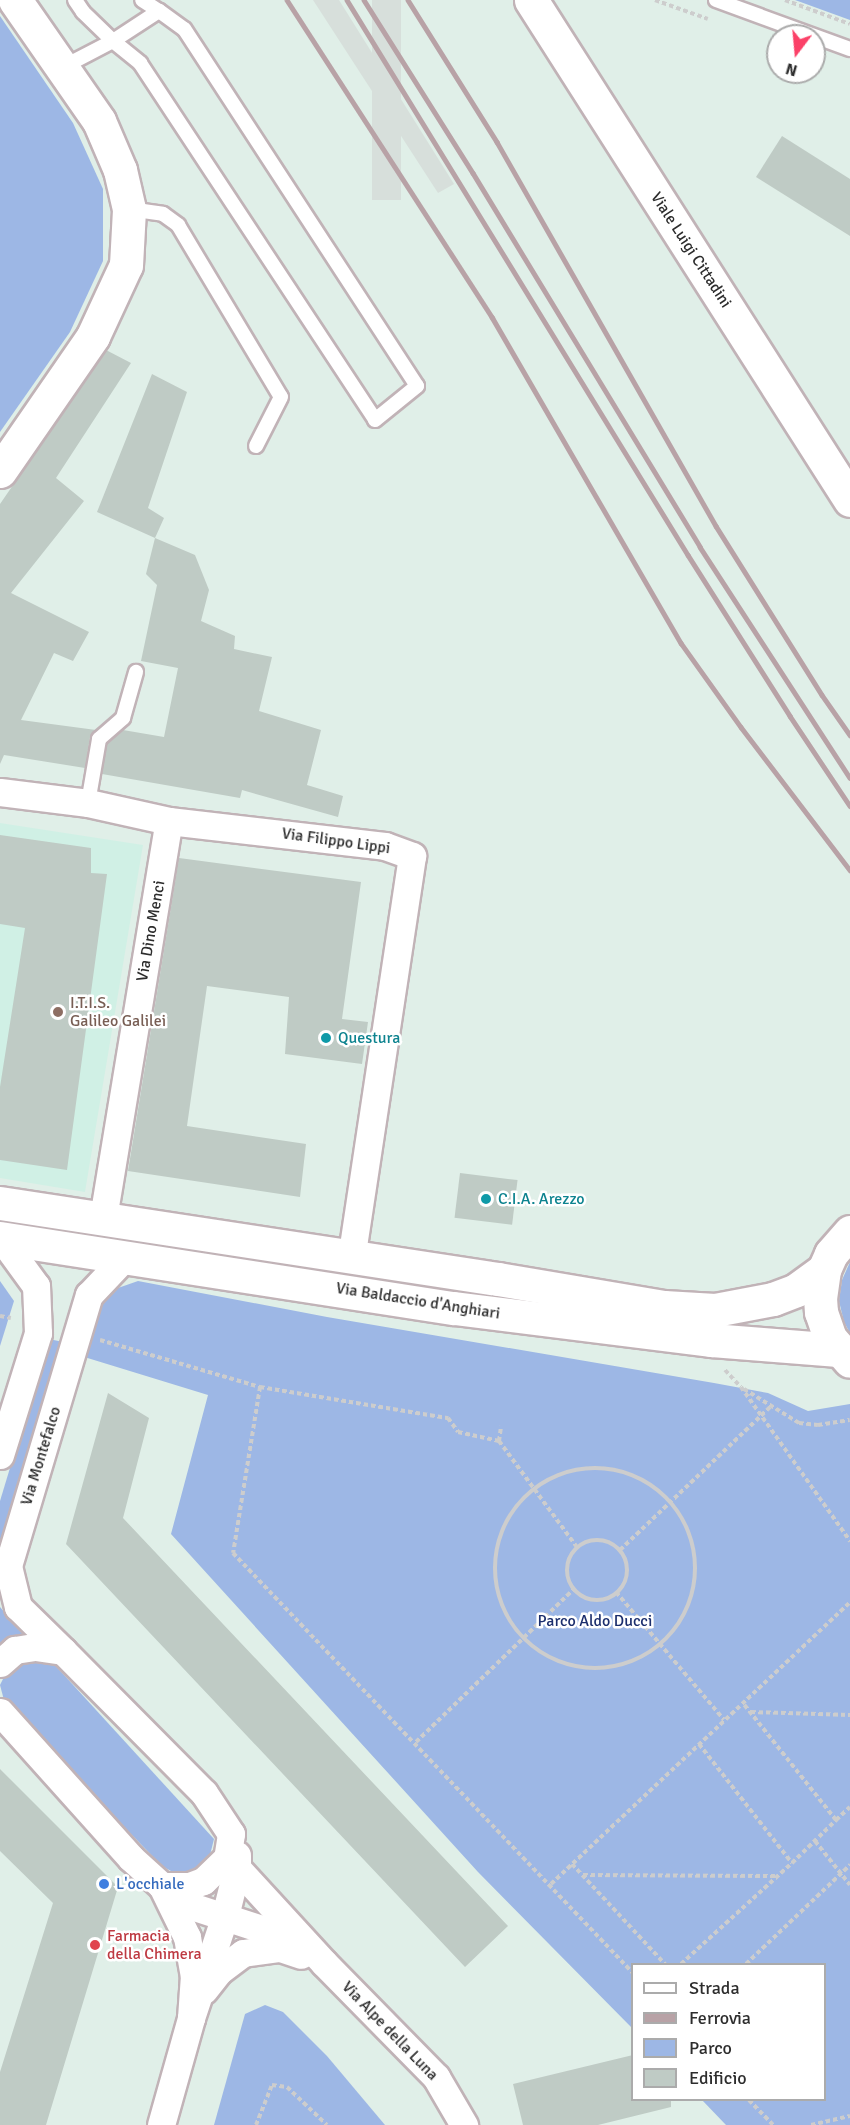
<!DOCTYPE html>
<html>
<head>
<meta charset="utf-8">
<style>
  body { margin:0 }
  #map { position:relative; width:850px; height:2125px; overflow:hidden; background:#e0efe8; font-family:Signika,sans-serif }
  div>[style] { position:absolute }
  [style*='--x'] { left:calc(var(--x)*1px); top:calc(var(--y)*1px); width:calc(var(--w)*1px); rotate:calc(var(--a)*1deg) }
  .education>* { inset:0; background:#d0f0e5 }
  .green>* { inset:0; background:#9db7e5 }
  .plaza>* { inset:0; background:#d7dfdb; transform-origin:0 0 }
  .building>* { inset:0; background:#bfcbc5; transform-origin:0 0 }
  .path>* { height:4px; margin-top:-2px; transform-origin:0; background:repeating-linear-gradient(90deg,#cdcdcd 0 4.5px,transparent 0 7.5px) }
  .path>.ring { margin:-2px; padding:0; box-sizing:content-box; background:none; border:4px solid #cdcdcd; border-radius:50% }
  .roads { filter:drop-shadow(2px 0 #c1b3b7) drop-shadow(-2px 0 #c1b3b7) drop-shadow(0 2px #c1b3b7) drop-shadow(0 -2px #c1b3b7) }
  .lane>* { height:14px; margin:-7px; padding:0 7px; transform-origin:7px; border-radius:7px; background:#fff }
  .street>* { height:27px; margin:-13.5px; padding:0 13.5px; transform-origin:13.5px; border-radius:13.5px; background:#fff }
  .secondary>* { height:33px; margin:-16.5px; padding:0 16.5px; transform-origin:16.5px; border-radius:16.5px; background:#fff }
  .rail>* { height:4.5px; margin:-2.25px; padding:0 2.25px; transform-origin:2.25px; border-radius:2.25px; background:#b8a2a6 }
  .dots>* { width:16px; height:16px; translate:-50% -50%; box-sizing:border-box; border:3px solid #fff; border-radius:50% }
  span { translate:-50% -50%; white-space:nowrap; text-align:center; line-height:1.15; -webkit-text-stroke:5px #fff; paint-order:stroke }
  .street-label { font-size:16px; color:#2d2d2d }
  .education-label { font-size:16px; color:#785e54 }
  .left { translate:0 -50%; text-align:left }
  .culture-label { font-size:16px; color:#0d838f }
  .park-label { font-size:16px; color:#1b2e6d }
  .shop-label { font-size:16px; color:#366cbe }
  .health-label { font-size:16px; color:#be3a42 }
  .legend { position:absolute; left:631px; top:1963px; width:195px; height:138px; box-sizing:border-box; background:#fff; border:2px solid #ababab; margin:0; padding:8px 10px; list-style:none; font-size:18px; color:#2d2d2d }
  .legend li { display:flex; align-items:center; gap:12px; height:30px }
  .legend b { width:30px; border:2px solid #ababab }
  .north { position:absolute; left:766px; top:24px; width:60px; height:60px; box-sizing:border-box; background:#fff; border:2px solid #ababab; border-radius:50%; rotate:196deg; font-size:16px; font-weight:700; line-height:24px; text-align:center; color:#2d2d2d }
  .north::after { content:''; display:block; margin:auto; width:21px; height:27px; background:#fb4168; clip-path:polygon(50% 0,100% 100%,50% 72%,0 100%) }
</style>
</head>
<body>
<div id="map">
  <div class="education">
    <i style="clip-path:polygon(0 823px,143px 845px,85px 1192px,0 1178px)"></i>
  </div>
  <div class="green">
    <i style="clip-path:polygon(795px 0,850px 0,850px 20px)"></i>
    <i style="clip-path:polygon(0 16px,73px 123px,103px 189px,103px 261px,70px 332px,0 432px)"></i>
    <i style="clip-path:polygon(850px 1262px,850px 1333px,844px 1322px,839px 1301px,842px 1280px)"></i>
    <i style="clip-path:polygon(0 1281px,14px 1301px,0 1346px)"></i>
    <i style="clip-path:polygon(138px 1281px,327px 1317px,714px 1383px,768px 1393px,808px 1411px,850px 1404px,850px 2125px,726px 2125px,702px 2100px,824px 2100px,824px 1964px,632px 1964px,632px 2028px,478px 1872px,171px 1534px,208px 1395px,81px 1356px,98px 1295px)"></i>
    <i style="clip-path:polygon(49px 1339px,63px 1342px,0 1542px,0 1501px)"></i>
    <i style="clip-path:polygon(0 1607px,28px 1640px,0 1649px)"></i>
    <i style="clip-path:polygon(31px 1657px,54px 1664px,214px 1839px,209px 1859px,194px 1875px,180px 1876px,162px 1866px,5px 1704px,0 1685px,9px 1667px)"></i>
    <i style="clip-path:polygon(265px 2005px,283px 2012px,327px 2056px,385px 2125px,214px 2125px,245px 2014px)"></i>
  </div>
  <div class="plaza">
    <i style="clip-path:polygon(313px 0,339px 0,454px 184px,438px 193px)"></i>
    <i style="left:372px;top:0;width:29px;height:200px"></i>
  </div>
  <div class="building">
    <i style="clip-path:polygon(782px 136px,850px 179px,850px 236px,756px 177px)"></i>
    <i style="clip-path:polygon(106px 350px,131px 363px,56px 478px,84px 501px,11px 593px,89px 632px,73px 661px,54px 653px,21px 720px,96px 730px,90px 737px,85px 768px,4px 755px,0 764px,0 504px)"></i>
    <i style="clip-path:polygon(152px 374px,187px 392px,148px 508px,164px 518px,155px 538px,97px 512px)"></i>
    <i style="clip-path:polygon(155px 538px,195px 555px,209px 590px,201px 621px,235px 636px,234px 649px,272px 657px,259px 711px,321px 730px,307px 785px,343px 796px,338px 817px,242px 790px,240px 798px,102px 774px,107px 744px,123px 730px,164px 737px,178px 668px,141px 661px,157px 585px,146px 574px)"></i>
    <i style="clip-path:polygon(0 835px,91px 848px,91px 873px,107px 874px,67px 1170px,0 1160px,0 1087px,25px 928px,0 924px)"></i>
    <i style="clip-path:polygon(179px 858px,361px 882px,342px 1019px,368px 1022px,362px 1064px,285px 1054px,289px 997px,207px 986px,187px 1126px,306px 1144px,300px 1197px,128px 1171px)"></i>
    <i style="left:460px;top:1173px;width:58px;height:45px;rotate:7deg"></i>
    <i style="clip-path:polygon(108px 1393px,149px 1418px,123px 1518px,508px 1926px,465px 1967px,66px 1544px)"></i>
    <i style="clip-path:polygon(0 1769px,118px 1887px,46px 2125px,0 2125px,0 2072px,53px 1903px,0 1851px)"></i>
    <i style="clip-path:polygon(633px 2055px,633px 2100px,671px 2100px,671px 2107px,598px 2125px,523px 2125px,513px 2084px)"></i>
  </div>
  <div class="path">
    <i style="--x:655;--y:0;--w:56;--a:19.7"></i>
    <i style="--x:785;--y:0;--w:69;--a:20.3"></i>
    <i style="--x:0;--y:1316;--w:11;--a:10"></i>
    <i style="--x:100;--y:1340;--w:167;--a:16.4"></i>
    <i style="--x:260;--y:1387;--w:191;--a:9.4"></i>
    <i style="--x:448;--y:1418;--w:17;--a:54"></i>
    <i style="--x:458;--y:1432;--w:42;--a:12.4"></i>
    <i style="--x:499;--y:1441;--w:132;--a:53.7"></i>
    <i style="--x:725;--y:1370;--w:23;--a:47"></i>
    <i style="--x:741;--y:1387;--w:189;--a:54.7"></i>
    <i style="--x:260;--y:1387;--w:168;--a:99.2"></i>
    <i style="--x:233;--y:1553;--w:579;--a:46.4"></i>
    <i style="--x:744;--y:1389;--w:65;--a:31.7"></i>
    <i style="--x:799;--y:1423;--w:19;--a:6"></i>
    <i style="--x:818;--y:1425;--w:32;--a:-9"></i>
    <i style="--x:499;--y:1441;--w:15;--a:-82"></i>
    <i class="ring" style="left:495px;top:1468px;width:196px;height:196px"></i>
    <i class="ring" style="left:567px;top:1540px;width:56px;height:56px"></i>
    <i style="--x:620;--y:1550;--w:209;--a:-43.6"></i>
    <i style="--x:616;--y:1592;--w:167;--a:49.8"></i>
    <i style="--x:751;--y:1712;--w:99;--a:1.7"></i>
    <i style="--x:416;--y:1742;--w:220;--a:-44.1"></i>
    <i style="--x:699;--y:1744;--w:151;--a:52"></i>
    <i style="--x:792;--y:1863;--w:62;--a:-44.3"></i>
    <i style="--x:836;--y:1820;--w:149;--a:-128.5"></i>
    <i style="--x:836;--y:1820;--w:19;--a:-43"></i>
    <i style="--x:815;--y:1841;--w:56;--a:51.5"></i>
    <i style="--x:572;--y:1864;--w:137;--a:47.1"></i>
    <i style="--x:583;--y:1875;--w:195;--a:0.3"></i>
    <i style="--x:551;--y:1884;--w:411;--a:-43.3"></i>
    <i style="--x:681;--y:1964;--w:150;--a:-42.3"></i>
    <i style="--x:746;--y:1964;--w:144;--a:-43.6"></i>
    <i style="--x:749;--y:2100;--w:35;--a:46"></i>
    <i style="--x:256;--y:2125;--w:43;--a:-68.2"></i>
    <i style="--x:272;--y:2085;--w:15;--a:8"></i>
    <i style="--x:287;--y:2087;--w:55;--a:43.5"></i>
    <i style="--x:811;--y:2125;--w:40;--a:-13"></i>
  </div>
  <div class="roads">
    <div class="lane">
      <i style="--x:75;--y:0;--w:14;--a:56"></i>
      <i style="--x:83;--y:12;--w:42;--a:44"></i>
      <i style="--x:113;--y:41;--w:55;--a:-33.1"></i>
      <i style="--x:159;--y:11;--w:20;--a:-147"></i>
      <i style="--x:716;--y:0;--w:143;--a:20.1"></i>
      <i style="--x:63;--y:67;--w:56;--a:-27.5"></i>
      <i style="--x:113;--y:41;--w:35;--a:39"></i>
      <i style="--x:140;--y:63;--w:427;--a:56.6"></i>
      <i style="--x:375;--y:420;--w:54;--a:-39"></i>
      <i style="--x:417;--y:386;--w:426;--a:-123.1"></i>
      <i style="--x:184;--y:29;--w:31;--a:-144"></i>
      <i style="--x:129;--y:209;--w:34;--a:8"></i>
      <i style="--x:163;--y:214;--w:19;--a:36"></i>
      <i style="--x:178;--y:225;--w:200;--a:59.1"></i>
      <i style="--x:281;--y:397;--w:55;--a:117"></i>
      <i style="--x:88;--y:803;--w:65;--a:-80.2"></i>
      <i style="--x:99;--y:739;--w:32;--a:-41"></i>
      <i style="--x:123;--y:718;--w:48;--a:-74.2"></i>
    </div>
    <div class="street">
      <i style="--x:0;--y:792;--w:89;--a:7.1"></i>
      <i style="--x:88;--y:803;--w:83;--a:12.5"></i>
      <i style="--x:169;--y:821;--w:217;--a:6.6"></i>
      <i style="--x:385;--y:846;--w:29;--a:20"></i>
      <i style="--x:412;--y:856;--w:406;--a:98.6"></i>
      <i style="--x:103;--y:1218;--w:402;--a:-80.6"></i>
      <i style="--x:0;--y:1455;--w:128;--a:-72.7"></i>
      <i style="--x:38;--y:1333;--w:47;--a:-92.4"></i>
      <i style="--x:36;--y:1286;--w:59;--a:-126.1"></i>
      <i style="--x:63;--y:1651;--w:63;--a:-135.6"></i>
      <i style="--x:18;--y:1607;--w:42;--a:-103.7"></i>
      <i style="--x:8;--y:1566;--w:283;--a:-73.4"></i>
      <i style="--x:89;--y:1295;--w:52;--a:-46.5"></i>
      <i style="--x:0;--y:1663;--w:20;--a:-41"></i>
      <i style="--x:15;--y:1650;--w:20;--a:-9"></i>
      <i style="--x:35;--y:1647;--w:28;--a:8"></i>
      <i style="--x:63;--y:1651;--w:200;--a:45.2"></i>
      <i style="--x:204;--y:1793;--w:49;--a:56.6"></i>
      <i style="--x:231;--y:1834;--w:24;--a:99"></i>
      <i style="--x:227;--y:1858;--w:33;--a:136"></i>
      <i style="--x:203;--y:1881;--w:15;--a:160"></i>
      <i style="--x:189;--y:1886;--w:27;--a:180"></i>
      <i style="--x:0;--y:1712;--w:196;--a:48.1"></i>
      <i style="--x:131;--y:1858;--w:42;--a:42.1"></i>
      <i style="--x:162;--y:1886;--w:57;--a:63.9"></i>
      <i style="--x:187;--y:1937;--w:39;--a:80"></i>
      <i style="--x:194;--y:1975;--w:43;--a:94"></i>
      <i style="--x:237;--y:1868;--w:129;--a:47.5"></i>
      <i style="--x:324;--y:1963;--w:160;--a:45.5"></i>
      <i style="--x:436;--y:2077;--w:56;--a:59.7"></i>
      <i style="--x:163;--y:1887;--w:34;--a:34"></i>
      <i style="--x:191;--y:1906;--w:120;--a:18"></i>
      <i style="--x:204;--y:1990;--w:24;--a:-52"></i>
      <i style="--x:219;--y:1971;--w:30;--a:-37"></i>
      <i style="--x:243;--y:1953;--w:37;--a:-8"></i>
      <i style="--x:280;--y:1948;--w:22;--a:18"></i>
      <i style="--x:161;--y:2125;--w:111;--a:-74.3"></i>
      <i style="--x:191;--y:2018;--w:108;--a:-71.6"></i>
      <i style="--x:225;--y:1916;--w:49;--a:-76"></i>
      <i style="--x:237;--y:1868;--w:13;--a:-90"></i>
    </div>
    <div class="secondary">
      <i style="--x:531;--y:0;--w:593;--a:57.46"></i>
      <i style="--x:0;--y:471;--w:164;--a:-55.4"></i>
      <i style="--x:93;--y:336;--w:78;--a:-65.1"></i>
      <i style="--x:126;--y:265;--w:56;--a:-86.9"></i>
      <i style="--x:129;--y:209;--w:40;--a:-103"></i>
      <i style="--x:120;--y:170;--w:53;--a:-113.2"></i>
      <i style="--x:99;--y:121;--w:147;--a:-124.8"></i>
      <i style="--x:0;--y:1203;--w:504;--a:8.68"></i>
      <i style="--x:498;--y:1279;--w:168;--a:9.6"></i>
      <i style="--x:664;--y:1307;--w:51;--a:3.4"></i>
      <i style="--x:715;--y:1310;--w:59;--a:-10.7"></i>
      <i style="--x:773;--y:1299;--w:25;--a:-21"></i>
      <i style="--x:796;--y:1290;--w:34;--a:-36"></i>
      <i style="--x:850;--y:1232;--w:29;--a:131"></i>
      <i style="--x:831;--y:1254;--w:17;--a:114"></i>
      <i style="--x:824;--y:1270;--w:28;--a:98"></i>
      <i style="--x:820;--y:1298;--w:14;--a:86"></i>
      <i style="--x:821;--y:1312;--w:28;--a:71"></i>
      <i style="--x:830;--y:1338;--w:30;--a:49"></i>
      <i style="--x:0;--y:1238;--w:459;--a:8.8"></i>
      <i style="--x:454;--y:1308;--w:260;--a:7.1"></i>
      <i style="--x:712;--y:1340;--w:126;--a:4.5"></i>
    </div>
  </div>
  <div class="rail">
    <i style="--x:287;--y:0;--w:378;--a:57.1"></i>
    <i style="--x:492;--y:317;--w:377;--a:59.9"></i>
    <i style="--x:681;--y:643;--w:103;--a:54.5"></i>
    <i style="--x:741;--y:727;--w:180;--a:52.7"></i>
    <i style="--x:347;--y:0;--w:651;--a:58.43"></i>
    <i style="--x:688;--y:555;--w:191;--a:57.6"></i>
    <i style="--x:790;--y:716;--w:108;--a:56.3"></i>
    <i style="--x:364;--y:0;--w:204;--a:57.8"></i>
    <i style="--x:473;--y:173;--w:437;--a:58.7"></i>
    <i style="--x:700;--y:547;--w:275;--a:57"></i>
    <i style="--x:408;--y:0;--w:168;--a:57.9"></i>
    <i style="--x:497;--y:142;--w:442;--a:60.3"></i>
    <i style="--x:716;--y:526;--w:199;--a:57.9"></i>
    <i style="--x:822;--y:695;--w:49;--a:55"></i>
  </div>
  <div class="dots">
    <i style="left:58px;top:1012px;background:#8d6e63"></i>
    <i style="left:326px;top:1038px;background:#0f9aa8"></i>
    <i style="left:486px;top:1199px;background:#0f9aa8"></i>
    <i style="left:104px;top:1884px;background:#3f7fe0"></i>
    <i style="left:95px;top:1945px;background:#e0444e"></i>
  </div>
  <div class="street-label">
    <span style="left:691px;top:250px;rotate:57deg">Viale Luigi Cittadini</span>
    <span style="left:336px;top:841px;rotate:8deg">Via Filippo Lippi</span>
    <span style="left:151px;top:931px;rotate:-80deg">Via Dino Menci</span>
    <span style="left:418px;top:1301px;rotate:9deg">Via Baldaccio d'Anghiari</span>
    <span style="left:41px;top:1456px;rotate:-73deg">Via Montefalco</span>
    <span style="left:390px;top:2031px;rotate:46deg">Via Alpe della Luna</span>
  </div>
  <div class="education-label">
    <span class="left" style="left:70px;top:1012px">I.T.I.S.<br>Galileo Galilei</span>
  </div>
  <div class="culture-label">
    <span class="left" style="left:338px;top:1038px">Questura</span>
    <span class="left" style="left:498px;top:1199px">C.I.A. Arezzo</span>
  </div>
  <div class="park-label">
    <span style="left:595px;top:1621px">Parco Aldo Ducci</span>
  </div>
  <div class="shop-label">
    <span class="left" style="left:116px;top:1884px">L'occhiale</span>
  </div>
  <div class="health-label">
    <span class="left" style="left:107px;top:1945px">Farmacia<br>della Chimera</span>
  </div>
  <ul class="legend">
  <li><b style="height:8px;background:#fff"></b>Strada</li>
  <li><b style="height:8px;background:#b8a2a6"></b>Ferrovia</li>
  <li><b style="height:16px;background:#9db7e5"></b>Parco</li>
  <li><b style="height:16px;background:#bfcbc5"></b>Edificio</li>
  </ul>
  <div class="north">N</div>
</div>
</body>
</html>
